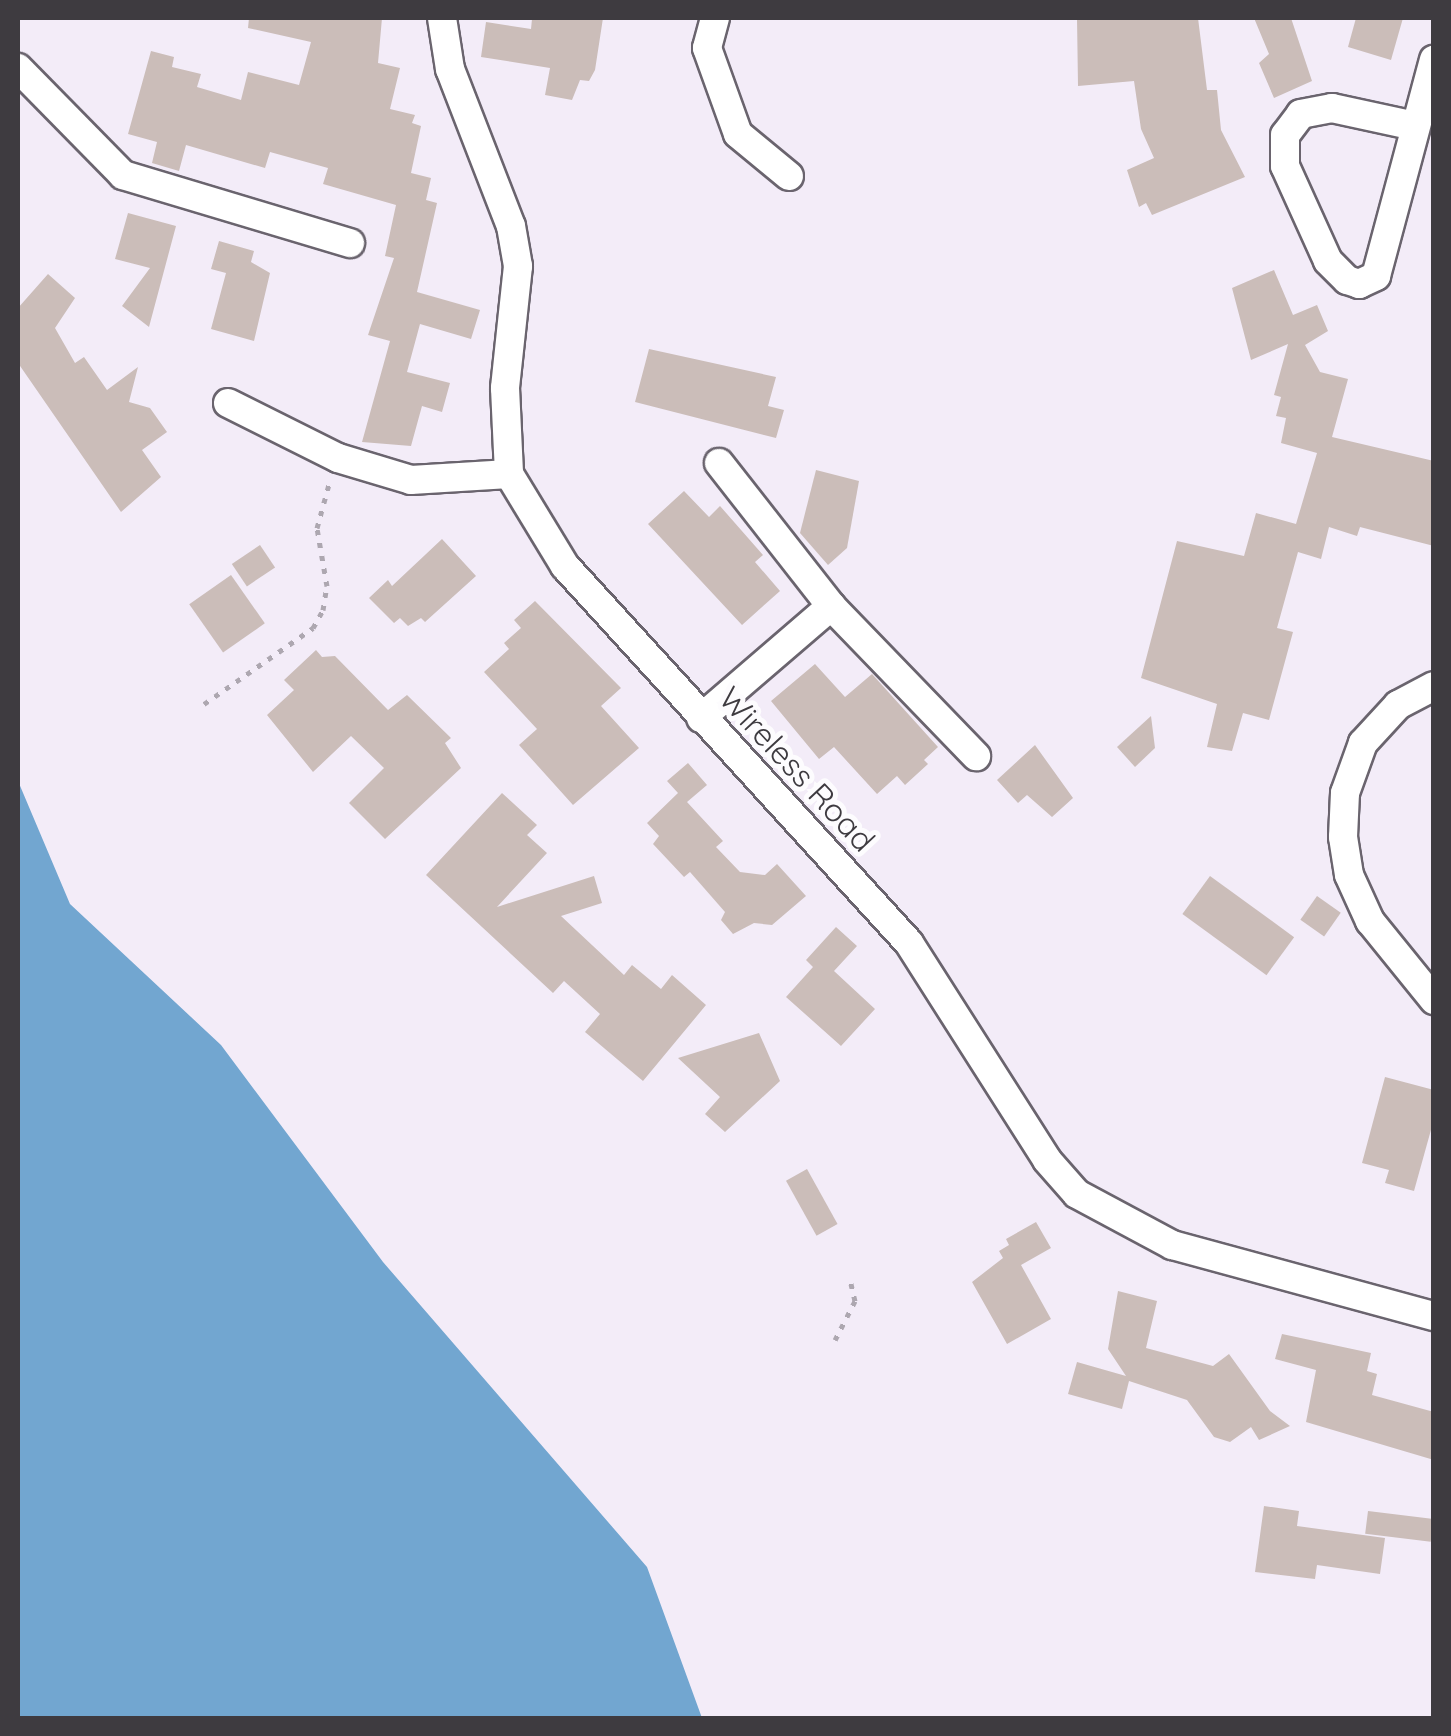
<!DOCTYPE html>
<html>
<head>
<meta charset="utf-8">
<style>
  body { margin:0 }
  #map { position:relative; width:1451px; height:1736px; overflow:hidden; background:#f3ecf8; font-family:Quicksand,sans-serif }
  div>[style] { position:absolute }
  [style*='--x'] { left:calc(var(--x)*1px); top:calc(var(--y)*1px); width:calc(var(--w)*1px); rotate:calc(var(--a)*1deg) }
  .water>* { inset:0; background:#72a6d0 }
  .building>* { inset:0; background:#cbbdb9; transform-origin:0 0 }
  .path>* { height:5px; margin-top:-2.5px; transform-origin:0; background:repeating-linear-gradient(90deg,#ada7b0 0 5px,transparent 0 13px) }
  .roads { filter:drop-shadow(2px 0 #6a646e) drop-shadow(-2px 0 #6a646e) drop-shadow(0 2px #6a646e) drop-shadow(0 -2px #6a646e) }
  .minor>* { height:28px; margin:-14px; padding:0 14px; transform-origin:14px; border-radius:14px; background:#fff }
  span { translate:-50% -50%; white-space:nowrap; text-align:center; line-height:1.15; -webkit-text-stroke:10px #fdfcfe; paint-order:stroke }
  .street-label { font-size:32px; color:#3e3b40 }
  .frame { position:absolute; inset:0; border:20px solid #3e3b40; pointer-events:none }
</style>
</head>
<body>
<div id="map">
  <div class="water">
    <i style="clip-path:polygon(18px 781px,70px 904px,221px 1045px,383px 1262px,647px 1567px,702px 1718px,18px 1718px)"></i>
  </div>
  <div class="building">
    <i style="clip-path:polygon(249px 18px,382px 18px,378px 63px,400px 68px,390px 109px,415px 115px,412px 123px,421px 126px,411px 173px,431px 178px,426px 200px,437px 203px,417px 292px,480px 310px,471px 339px,420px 324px,407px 372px,450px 383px,442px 412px,422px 406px,411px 446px,362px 442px,390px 341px,368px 335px,394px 258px,385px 256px,396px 205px,323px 184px,328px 168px,270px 152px,265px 168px,186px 145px,179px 171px,152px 163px,157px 142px,128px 134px,151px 51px,174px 57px,172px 67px,201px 74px,197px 87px,241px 100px,248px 72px,299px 85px,311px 42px,248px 28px)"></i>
    <i style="clip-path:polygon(603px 18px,595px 70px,589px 81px,580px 80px,572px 100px,545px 95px,550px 68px,481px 57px,486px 22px,531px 29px,532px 19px)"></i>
    <i style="clip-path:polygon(1077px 18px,1198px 18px,1207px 90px,1217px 90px,1221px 130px,1245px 177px,1152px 215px,1146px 203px,1139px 207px,1127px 170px,1154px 158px,1141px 129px,1134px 81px,1078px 86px)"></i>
    <i style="clip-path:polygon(1254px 18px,1291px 18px,1312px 81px,1274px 98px,1259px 63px,1269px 54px)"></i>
    <i style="clip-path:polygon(1356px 18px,1403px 18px,1391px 60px,1348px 47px)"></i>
    <i style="clip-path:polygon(128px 213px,176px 226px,149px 327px,122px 306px,150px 268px,115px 259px)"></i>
    <i style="clip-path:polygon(219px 241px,254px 251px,251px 262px,270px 273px,254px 341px,211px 329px,226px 273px,211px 269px)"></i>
    <i style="clip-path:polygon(1274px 270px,1293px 315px,1317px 305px,1328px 331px,1305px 345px,1320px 372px,1348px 379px,1332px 437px,1434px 461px,1434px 546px,1360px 527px,1357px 536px,1329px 527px,1321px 559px,1298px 552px,1277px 628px,1293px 632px,1269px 720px,1243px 713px,1232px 751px,1207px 747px,1217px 704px,1141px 678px,1177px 541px,1244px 556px,1256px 513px,1296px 524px,1317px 453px,1281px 443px,1286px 418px,1276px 416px,1281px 397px,1274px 395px,1288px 344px,1251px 360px,1232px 288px)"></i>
    <i style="clip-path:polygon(48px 274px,75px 298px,55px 328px,75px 363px,84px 357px,107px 390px,138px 367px,129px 402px,150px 408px,167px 432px,142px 450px,161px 477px,121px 512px,18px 363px,18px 308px)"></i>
    <i style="clip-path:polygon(649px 349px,776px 377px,768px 406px,784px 410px,776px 438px,635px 402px)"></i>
    <i style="clip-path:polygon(816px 470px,859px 481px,847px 548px,828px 565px,800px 533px)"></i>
    <i style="clip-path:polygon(684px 491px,709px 517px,720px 506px,763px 555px,755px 562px,780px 591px,742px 625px,648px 524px)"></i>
    <i style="clip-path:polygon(442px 539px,476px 576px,425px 622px,421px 618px,408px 626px,400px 618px,394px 623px,369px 598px,388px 580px,392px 586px)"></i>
    <i style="left:260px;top:545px;width:27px;height:34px;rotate:56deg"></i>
    <i style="left:231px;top:575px;width:59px;height:51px;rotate:55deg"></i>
    <i style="clip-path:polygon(535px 601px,621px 688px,601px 706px,639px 748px,573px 805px,519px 745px,537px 729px,484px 672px,509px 649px,504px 643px,521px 628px,514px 620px)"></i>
    <i style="clip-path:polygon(316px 650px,322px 657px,335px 656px,388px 710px,407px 695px,451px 738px,445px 743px,461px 768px,385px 839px,349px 803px,384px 768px,351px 736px,313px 772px,267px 715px,294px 690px,284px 680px)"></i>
    <i style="clip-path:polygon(815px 664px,845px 697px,872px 674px,938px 747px,924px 760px,928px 764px,905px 785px,897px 776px,877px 794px,834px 747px,819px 759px,771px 701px)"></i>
    <i style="clip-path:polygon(1151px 716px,1155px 748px,1135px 767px,1117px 747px)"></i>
    <i style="clip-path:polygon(1035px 745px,1073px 798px,1052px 817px,1027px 795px,1018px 803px,997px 780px)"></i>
    <i style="clip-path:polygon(688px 763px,707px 785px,687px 802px,723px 841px,716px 847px,740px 872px,765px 875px,777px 864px,806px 896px,772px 925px,754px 923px,733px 934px,721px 920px,725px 912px,690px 872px,684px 877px,653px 844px,659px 836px,647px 823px,678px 793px,667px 781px)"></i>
    <i style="clip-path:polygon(502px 793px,537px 825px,527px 835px,547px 853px,497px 907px,594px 876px,602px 903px,561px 916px,624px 975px,632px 965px,661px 989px,672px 975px,706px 1005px,643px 1081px,585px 1032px,600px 1014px,564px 981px,553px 993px,426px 875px)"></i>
    <i style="left:1210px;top:876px;width:104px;height:47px;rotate:36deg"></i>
    <i style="left:1317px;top:896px;width:29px;height:29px;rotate:35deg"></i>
    <i style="clip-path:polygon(836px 927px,857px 946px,834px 971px,875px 1009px,841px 1046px,786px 997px,813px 967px,806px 960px)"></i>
    <i style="clip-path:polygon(759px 1033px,780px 1081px,725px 1132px,705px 1114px,720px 1097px,678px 1058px)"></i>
    <i style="clip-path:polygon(1385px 1077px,1434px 1090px,1434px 1119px,1414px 1191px,1385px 1183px,1389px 1170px,1362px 1163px)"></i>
    <i style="left:807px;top:1169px;width:63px;height:24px;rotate:61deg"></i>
    <i style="clip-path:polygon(1036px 1222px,1051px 1248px,1021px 1265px,1051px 1319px,1007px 1344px,972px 1282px,1003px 1258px,999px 1251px,1009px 1245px,1006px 1239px)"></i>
    <i style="clip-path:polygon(1118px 1291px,1157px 1301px,1146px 1348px,1213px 1366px,1229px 1354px,1270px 1411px,1290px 1426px,1259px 1440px,1251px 1427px,1230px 1442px,1214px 1437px,1187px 1400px,1129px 1381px,1122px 1409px,1068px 1394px,1077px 1362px,1126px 1376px,1108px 1349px)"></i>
    <i style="clip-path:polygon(1282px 1334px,1371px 1353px,1367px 1371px,1377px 1374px,1372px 1395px,1434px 1412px,1434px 1460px,1306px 1422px,1316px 1370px,1275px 1359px)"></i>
    <i style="clip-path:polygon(1264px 1506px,1299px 1511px,1297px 1526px,1385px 1538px,1380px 1574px,1317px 1565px,1315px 1579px,1255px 1572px)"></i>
    <i style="left:1368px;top:1511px;width:66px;height:23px;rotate:7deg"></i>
  </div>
  <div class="path">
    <i style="--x:204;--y:704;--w:133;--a:-34.9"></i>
    <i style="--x:313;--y:628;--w:21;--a:-61"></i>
    <i style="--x:323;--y:610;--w:24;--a:-81"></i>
    <i style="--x:327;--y:586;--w:59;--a:-99.8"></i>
    <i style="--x:317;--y:528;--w:46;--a:-74.7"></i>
    <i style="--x:835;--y:1340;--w:44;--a:-62.9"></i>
    <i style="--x:855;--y:1301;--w:23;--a:-103"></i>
  </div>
  <div class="roads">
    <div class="minor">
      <i style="--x:442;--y:18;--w:52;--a:81.1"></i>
      <i style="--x:450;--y:69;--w:168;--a:68.8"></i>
      <i style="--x:511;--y:226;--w:41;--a:80.1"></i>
      <i style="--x:518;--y:266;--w:123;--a:96.1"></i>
      <i style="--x:505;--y:388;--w:86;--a:87.3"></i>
      <i style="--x:509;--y:474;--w:108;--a:58.7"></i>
      <i style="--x:565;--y:566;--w:510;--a:47.62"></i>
      <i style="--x:909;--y:943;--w:257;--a:57.5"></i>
      <i style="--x:1047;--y:1160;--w:45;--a:48.6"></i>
      <i style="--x:1077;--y:1194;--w:108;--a:28.2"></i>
      <i style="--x:1172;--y:1245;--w:271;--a:15.2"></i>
      <i style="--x:715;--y:18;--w:31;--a:105"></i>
      <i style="--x:707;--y:48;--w:91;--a:70.2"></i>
      <i style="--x:738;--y:134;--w:66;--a:39.5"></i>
      <i style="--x:18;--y:68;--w:150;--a:45.5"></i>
      <i style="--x:123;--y:175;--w:237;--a:16.7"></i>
      <i style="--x:1415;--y:126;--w:85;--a:-167.8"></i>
      <i style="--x:1332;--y:108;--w:32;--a:169"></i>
      <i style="--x:1301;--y:114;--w:26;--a:127"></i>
      <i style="--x:1285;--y:135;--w:31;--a:90"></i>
      <i style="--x:1285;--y:166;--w:104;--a:65.6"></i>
      <i style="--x:1328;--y:261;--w:27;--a:45"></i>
      <i style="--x:1347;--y:280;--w:13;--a:18"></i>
      <i style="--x:1359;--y:284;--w:19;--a:-25"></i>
      <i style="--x:1376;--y:276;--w:224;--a:-75"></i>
      <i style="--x:228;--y:403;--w:123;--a:26.6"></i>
      <i style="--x:338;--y:458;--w:76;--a:16.8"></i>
      <i style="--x:411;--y:480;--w:98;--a:-3.5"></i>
      <i style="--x:719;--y:463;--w:182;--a:51.9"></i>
      <i style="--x:831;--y:606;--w:209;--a:46"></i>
      <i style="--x:1434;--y:686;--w:41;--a:152.2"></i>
      <i style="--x:1398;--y:705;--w:52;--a:132.6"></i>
      <i style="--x:1363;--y:743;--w:53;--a:109.8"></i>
      <i style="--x:1345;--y:793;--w:44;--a:92.6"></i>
      <i style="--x:1343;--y:837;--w:38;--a:81"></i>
      <i style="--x:1349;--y:875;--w:51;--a:65.5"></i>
      <i style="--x:1370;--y:921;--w:102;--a:51"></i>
      <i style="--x:701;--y:718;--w:172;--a:-40.7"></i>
    </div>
  </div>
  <div class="street-label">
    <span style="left:797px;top:769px;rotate:47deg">Wireless Road</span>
  </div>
  <div class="frame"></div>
</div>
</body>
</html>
